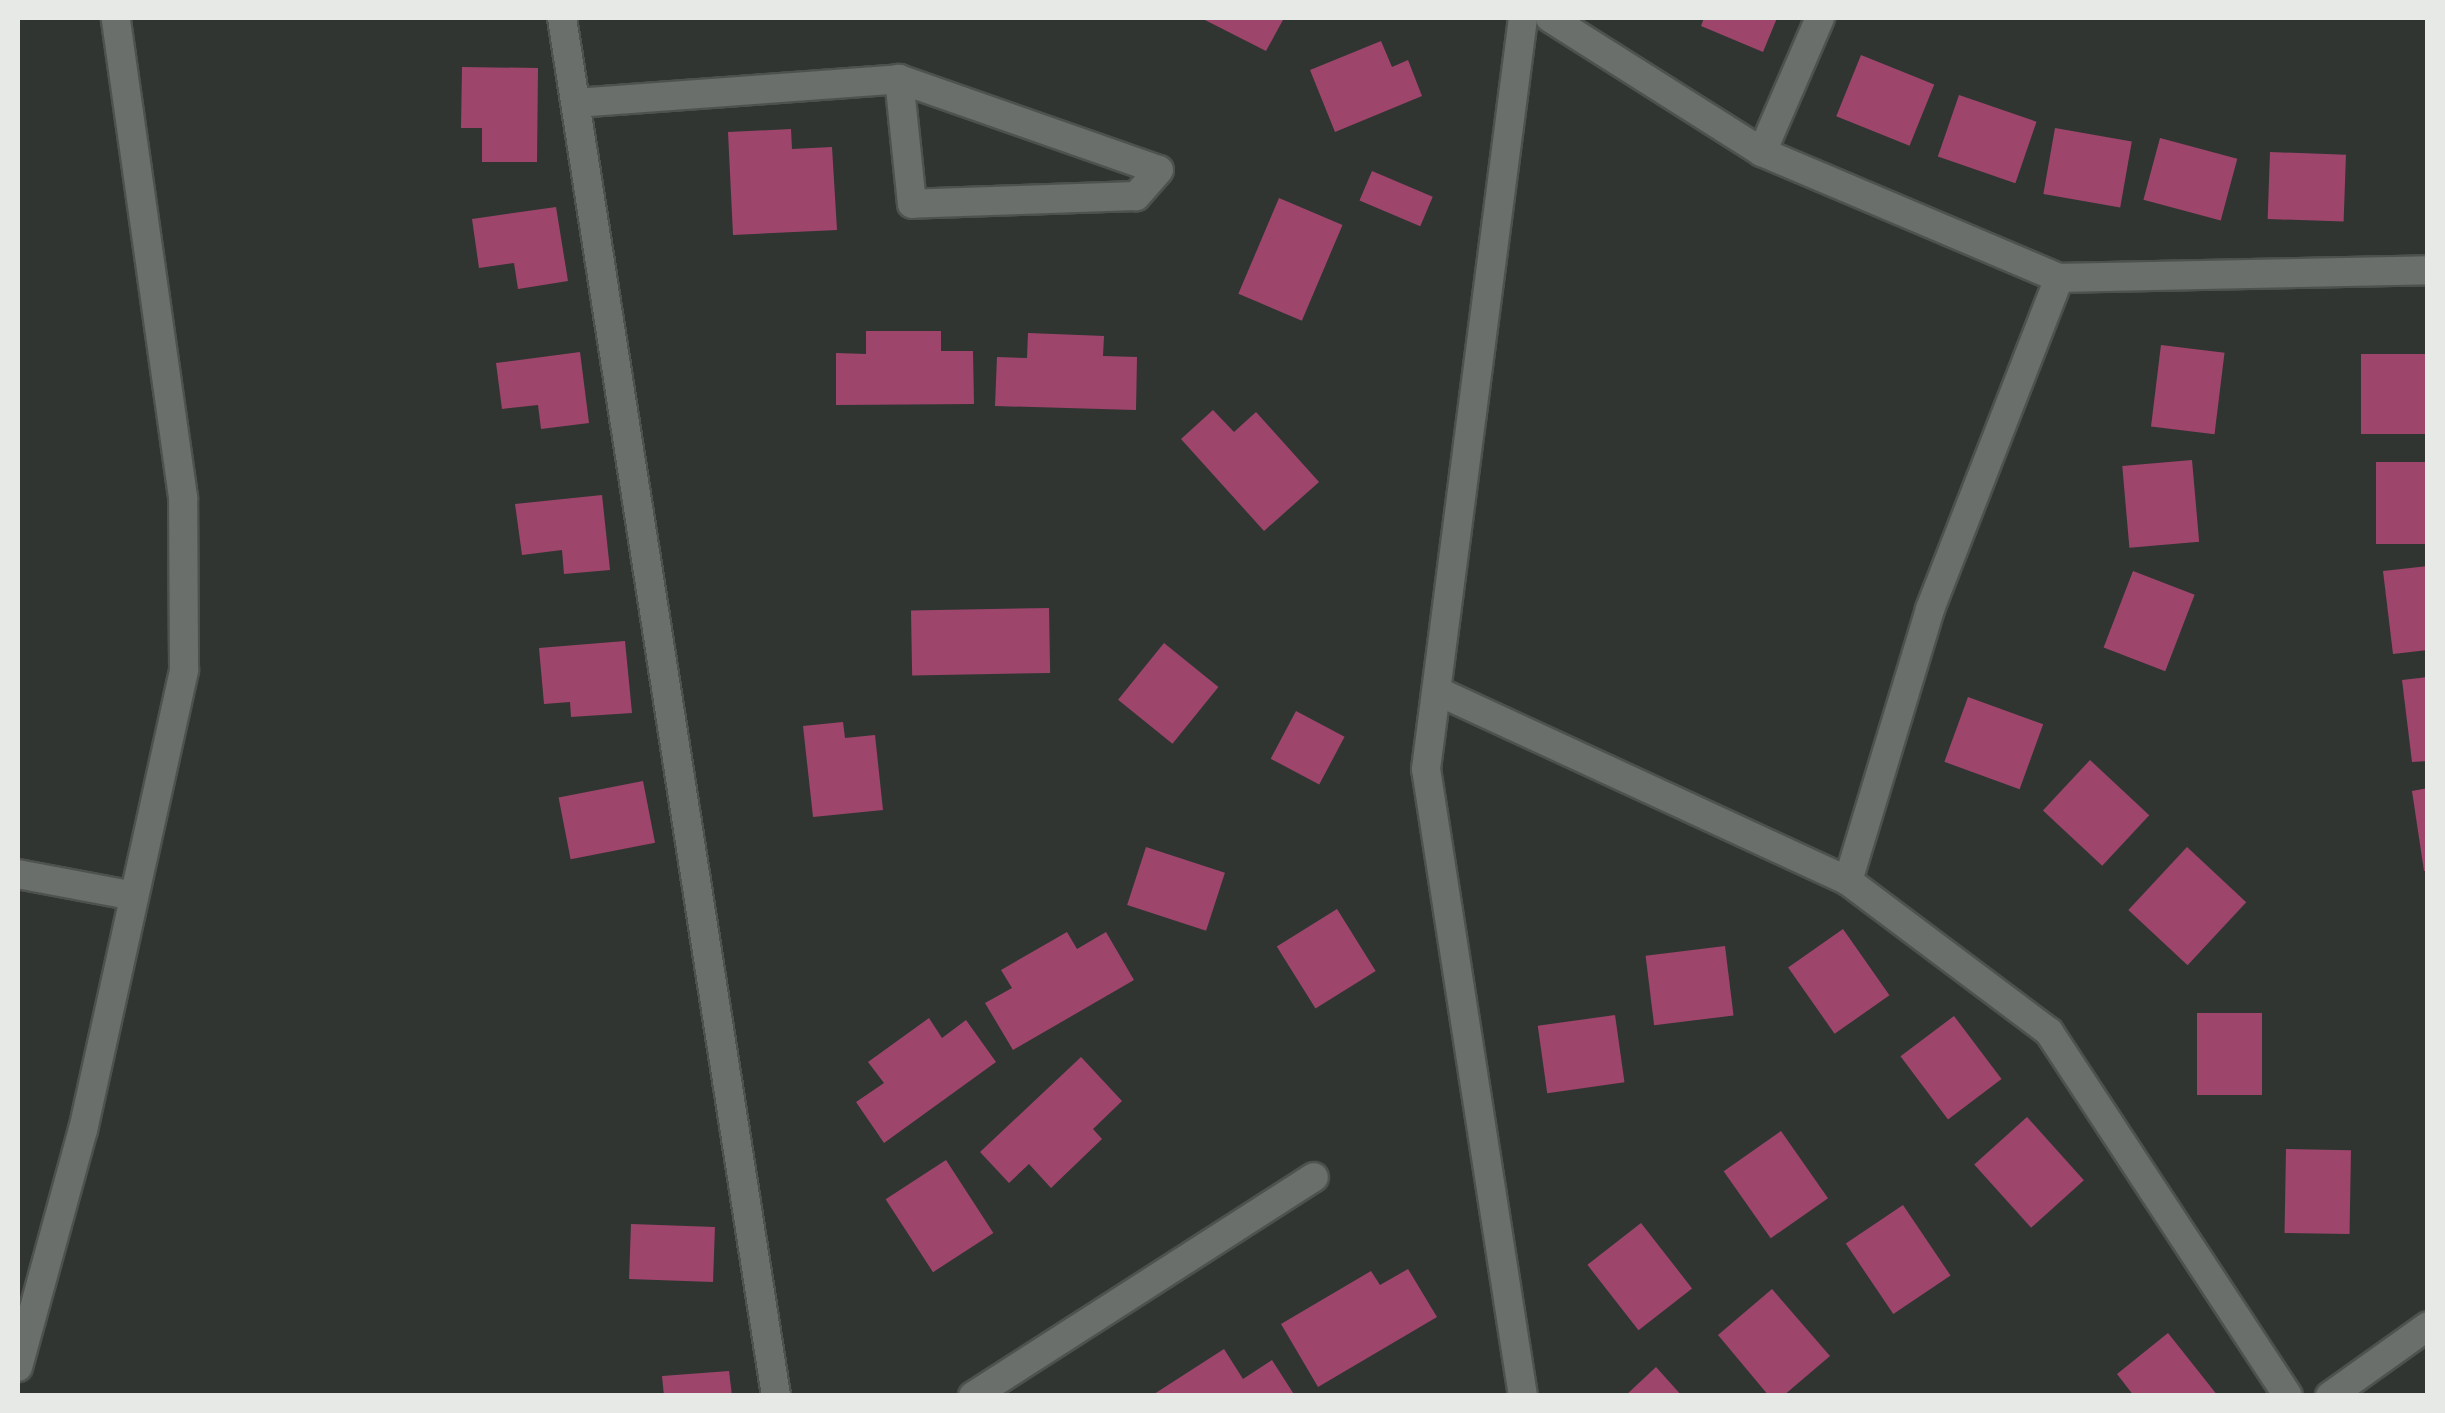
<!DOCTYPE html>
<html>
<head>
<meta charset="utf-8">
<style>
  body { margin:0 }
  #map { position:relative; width:2445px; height:1413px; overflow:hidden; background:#303532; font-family:"Titillium Web",sans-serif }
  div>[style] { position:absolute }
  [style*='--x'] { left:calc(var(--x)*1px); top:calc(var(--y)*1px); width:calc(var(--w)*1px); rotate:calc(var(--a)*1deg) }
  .building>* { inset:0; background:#9e456b; transform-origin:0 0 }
  .roads { filter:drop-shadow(2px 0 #4e524f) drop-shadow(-2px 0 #4e524f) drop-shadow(0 2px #4e524f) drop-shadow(0 -2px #4e524f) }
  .minor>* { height:28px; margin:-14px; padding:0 14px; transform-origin:14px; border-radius:14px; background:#6a6f6b }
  span { translate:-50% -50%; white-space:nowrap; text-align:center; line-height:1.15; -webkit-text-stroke:8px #303532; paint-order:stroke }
  .frame { position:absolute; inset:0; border:20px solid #e6e9e6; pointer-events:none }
</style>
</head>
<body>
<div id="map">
  <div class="building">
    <i style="clip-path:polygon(1201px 18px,1284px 18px,1266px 51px)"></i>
    <i style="clip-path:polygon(1704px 18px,1777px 18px,1763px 52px,1701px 26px)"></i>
    <i style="clip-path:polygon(1381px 41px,1392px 67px,1408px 60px,1422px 96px,1335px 132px,1310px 70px)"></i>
    <i style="left:1861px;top:55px;width:79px;height:66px;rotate:22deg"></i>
    <i style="clip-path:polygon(462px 67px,538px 68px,537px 162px,482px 162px,482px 128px,461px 128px)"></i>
    <i style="left:1959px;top:95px;width:82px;height:65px;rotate:19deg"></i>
    <i style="left:2055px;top:128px;width:78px;height:67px;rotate:10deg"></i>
    <i style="clip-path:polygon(791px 129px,792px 149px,832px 147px,837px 230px,733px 235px,728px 132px)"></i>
    <i style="left:2160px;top:138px;width:80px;height:64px;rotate:15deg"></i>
    <i style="left:2270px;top:152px;width:76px;height:67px;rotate:2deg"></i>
    <i style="left:1372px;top:171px;width:66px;height:32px;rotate:23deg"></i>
    <i style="left:1279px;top:198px;width:69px;height:104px;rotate:23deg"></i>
    <i style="clip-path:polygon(556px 207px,568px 281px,518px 289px,514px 263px,479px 268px,472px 219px)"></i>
    <i style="clip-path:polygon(866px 331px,941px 331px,941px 351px,973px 351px,974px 404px,836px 405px,836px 353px,866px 354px)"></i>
    <i style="clip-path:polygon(1028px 333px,1104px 336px,1103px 356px,1137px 357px,1136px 410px,995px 406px,997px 357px,1027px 358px)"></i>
    <i style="left:2161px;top:345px;width:64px;height:82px;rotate:7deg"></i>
    <i style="clip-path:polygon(580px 352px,589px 423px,541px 429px,538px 405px,502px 409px,496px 363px)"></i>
    <i style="left:2428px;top:354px;width:80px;height:67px;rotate:90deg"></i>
    <i style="clip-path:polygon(1213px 410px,1234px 432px,1256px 412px,1319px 482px,1264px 531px,1181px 439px)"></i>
    <i style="left:2192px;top:460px;width:82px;height:70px;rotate:85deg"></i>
    <i style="left:2428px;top:462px;width:82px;height:52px;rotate:90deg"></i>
    <i style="clip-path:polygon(602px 495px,610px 570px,564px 574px,562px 550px,522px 555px,515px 504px)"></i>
    <i style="clip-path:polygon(2428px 566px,2428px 650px,2393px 654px,2383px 571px)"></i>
    <i style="left:2133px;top:571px;width:66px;height:82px;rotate:21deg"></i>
    <i style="left:1049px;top:608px;width:65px;height:138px;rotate:89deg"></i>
    <i style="clip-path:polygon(625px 641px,632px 713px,571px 717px,570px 702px,544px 704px,539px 648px)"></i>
    <i style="left:1164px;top:643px;width:70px;height:73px;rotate:39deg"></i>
    <i style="clip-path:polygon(2428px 677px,2428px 761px,2412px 762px,2402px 680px)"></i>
    <i style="left:1968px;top:697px;width:80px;height:69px;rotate:20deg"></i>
    <i style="left:1296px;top:711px;width:55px;height:54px;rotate:28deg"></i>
    <i style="clip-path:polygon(843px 722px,845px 738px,875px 735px,883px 810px,813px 817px,803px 726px)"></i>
    <i style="left:2090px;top:760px;width:81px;height:69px;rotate:43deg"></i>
    <i style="left:643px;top:781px;width:63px;height:86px;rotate:79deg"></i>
    <i style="clip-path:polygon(2428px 788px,2428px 871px,2424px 871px,2412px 791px)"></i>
    <i style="left:1146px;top:847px;width:83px;height:61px;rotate:18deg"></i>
    <i style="left:2187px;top:847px;width:81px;height:86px;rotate:43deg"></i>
    <i style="left:1337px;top:909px;width:73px;height:71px;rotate:58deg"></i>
    <i style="left:1843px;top:929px;width:81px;height:67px;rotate:55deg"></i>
    <i style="clip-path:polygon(1067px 932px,1077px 949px,1106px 932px,1134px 980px,1013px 1050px,985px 1003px,1012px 988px,1001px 970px)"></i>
    <i style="left:1725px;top:946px;width:70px;height:80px;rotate:83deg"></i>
    <i style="left:2197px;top:1013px;width:65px;height:82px"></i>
    <i style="left:1615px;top:1015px;width:68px;height:78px;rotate:82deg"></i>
    <i style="left:1954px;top:1016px;width:79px;height:67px;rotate:53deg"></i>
    <i style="clip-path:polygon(929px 1018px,942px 1038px,966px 1020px,996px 1062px,884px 1143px,856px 1102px,884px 1083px,868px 1062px)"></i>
    <i style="clip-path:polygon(1081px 1057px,1122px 1101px,1093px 1129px,1102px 1139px,1051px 1188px,1029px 1164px,1009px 1183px,980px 1152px)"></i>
    <i style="left:2027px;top:1117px;width:85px;height:71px;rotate:48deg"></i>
    <i style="left:1781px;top:1131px;width:82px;height:70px;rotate:55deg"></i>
    <i style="left:2286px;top:1149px;width:65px;height:84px;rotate:1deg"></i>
    <i style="left:946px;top:1160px;width:87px;height:72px;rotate:57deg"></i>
    <i style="left:1903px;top:1205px;width:85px;height:69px;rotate:56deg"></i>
    <i style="left:1641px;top:1223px;width:83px;height:68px;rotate:52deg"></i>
    <i style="left:631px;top:1224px;width:84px;height:55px;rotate:2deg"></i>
    <i style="clip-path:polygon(1408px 1269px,1437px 1317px,1318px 1387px,1281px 1324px,1371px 1271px,1380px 1285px)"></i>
    <i style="clip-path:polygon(1772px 1289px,1830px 1356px,1783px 1396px,1769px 1396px,1718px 1335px)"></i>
    <i style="clip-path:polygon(2168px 1333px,2218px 1396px,2134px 1396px,2117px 1374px)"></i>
    <i style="clip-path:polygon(1224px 1349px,1243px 1379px,1272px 1360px,1295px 1396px,1151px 1396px)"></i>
    <i style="clip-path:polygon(1656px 1367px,1682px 1396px,1625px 1396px)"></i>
    <i style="clip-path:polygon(729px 1371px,732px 1396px,664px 1396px,662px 1376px)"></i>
  </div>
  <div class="roads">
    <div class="minor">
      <i style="--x:562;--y:18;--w:1395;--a:81.17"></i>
      <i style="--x:1550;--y:18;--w:251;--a:32.3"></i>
      <i style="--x:1762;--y:152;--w:323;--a:23"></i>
      <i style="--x:2059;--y:278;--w:369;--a:-1.2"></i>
      <i style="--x:576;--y:103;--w:324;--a:-4.2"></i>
      <i style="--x:899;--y:79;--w:275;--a:19.3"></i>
      <i style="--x:1159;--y:170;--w:35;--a:131"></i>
      <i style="--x:1136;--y:196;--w:224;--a:178"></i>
      <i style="--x:912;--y:204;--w:126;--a:-95.9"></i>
      <i style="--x:1762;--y:152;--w:146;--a:-66.6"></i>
      <i style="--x:1437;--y:691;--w:453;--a:24.8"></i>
      <i style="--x:1848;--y:881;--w:251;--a:36.9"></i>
      <i style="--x:2049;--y:1032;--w:435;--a:56.7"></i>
      <i style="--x:18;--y:874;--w:118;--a:10.7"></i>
      <i style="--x:1848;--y:881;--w:284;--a:-73.2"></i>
      <i style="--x:1930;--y:609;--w:355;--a:-68.7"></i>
      <i style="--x:18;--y:1367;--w:246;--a:-74.7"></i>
      <i style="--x:83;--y:1130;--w:471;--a:-77.6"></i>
      <i style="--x:184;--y:670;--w:173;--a:-90.3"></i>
      <i style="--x:183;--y:497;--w:484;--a:-98"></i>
      <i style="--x:973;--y:1396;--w:405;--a:-32.7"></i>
      <i style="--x:1523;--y:1396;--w:634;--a:-98.79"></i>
      <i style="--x:1426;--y:769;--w:757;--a:-82.64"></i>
      <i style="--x:2330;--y:1396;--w:120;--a:-35.5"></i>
    </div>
  </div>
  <div class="frame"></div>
</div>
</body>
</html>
